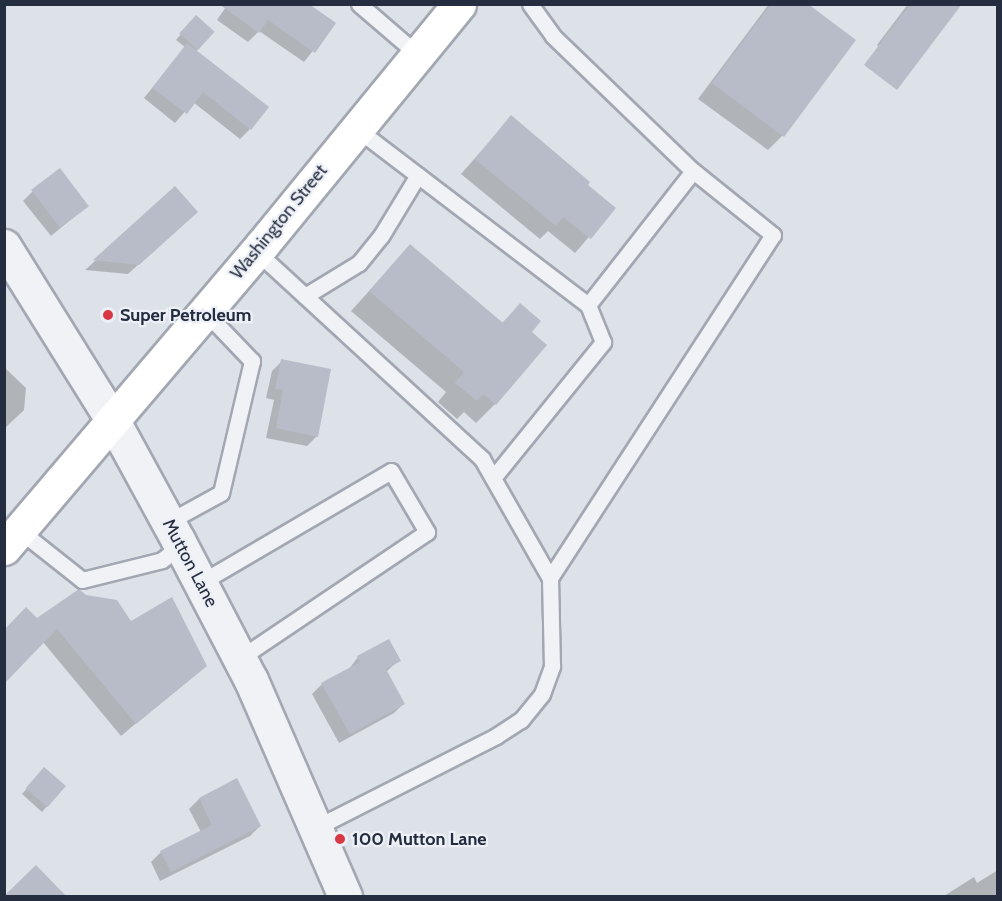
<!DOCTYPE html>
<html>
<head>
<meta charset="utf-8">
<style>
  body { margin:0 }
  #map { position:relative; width:1002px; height:901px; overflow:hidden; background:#dde1e8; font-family:Cabin,sans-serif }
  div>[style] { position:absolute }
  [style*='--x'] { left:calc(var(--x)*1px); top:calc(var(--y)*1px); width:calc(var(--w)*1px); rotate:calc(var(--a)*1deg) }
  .shadow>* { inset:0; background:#0003 }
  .building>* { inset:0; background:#b7bcc8; transform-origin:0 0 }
  .roads { filter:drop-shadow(2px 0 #a2a7b2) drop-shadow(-2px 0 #a2a7b2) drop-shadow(0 2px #a2a7b2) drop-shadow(0 -2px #a2a7b2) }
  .service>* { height:15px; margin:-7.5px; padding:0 7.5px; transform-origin:7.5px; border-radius:7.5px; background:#f0f2f6 }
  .tertiary>* { height:33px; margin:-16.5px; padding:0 16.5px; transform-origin:16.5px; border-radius:16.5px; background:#f0f2f6 }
  .primary>* { height:33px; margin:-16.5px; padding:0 16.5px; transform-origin:16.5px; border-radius:16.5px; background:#fff }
  .dots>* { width:16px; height:16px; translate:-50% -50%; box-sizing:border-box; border:3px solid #edf0f6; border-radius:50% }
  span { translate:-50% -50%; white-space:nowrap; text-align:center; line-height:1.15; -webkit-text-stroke:4.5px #edf0f6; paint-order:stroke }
  .street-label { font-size:18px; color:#252d40 }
  .poi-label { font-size:18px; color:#252d40; font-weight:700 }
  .left { translate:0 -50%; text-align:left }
  .frame { position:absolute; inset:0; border:6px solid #252d40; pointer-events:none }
</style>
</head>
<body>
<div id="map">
  <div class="shadow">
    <i style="clip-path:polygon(228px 4px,334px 24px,304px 62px,259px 31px,248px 42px,217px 20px)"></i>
    <i style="clip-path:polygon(769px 4px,806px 4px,782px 136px,768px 150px,698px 99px)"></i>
    <i style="clip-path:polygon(908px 4px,960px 4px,904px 73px,877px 45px)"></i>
    <i style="clip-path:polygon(196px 17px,213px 32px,195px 52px,250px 129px,240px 139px,193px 102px,175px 123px,144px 98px,185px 47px,176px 40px)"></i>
    <i style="clip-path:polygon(511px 117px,614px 208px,575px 253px,548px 231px,540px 239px,461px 174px)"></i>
    <i style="clip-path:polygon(175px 189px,186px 221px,128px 274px,85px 270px)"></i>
    <i style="clip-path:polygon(33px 191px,87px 206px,51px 236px,23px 201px)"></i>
    <i style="clip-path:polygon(410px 246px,501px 324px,520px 305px,530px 332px,495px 404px,476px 423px,464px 412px,457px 419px,438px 402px,446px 392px,351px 311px)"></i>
    <i style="clip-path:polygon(282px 361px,317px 436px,307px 446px,266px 438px,274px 400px,266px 398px,272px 371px)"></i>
    <i style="clip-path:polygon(4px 367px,26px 388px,24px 410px,4px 429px)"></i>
    <i style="clip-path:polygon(37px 620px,131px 623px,205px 665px,121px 736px,43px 642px)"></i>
    <i style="clip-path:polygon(389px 641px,399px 660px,386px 672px,404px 703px,394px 713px,339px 743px,312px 694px,322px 684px,349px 669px,358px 657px)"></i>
    <i style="clip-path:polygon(40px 774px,64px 786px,42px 812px,22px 794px)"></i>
    <i style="clip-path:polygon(237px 780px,260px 826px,250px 836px,160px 881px,151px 862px,161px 852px,201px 832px,189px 809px,199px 799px)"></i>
    <i style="clip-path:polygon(998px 870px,998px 896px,944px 896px,974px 877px,977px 883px)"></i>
  </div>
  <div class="building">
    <i style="clip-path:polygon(219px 4px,309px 4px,336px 23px,315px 53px,268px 20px,259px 33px)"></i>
    <i style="clip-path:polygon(771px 4px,808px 4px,856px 40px,784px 137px,712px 83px)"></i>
    <i style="clip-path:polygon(910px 4px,962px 4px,897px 90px,864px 65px)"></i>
    <i style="left:196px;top:15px;width:25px;height:25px;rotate:42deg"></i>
    <i style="clip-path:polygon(187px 43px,269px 107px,251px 130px,203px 92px,187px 114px,152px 88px)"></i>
    <i style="clip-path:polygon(511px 115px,590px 182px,588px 185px,616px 208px,591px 239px,563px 217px,556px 226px,475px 159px)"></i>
    <i style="left:60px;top:168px;width:48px;height:36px;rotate:53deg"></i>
    <i style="clip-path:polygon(175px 186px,198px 212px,139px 265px,93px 260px)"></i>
    <i style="clip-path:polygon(410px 244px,503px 323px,520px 303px,541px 321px,532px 332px,547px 345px,496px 405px,483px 394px,477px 401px,455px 383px,464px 372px,369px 291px)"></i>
    <i style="clip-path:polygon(281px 359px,331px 369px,318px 437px,276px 428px,283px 390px,275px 389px)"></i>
    <i style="clip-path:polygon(79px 589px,86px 595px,117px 600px,131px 621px,172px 597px,207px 666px,136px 724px,57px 629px,4px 684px,4px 630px,26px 607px,37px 618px)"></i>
    <i style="clip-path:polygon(389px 639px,401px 661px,386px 669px,405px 704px,350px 734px,321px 683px,360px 662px,357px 656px)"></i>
    <i style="left:44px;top:767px;width:29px;height:28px;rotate:41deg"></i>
    <i style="clip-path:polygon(237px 778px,261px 826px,171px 872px,160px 851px,212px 825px,199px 798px)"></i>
    <i style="clip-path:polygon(36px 865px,67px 897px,4px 897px,4px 896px)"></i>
  </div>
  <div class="roads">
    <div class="service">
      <i style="--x:359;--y:4;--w:75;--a:40.7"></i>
      <i style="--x:530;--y:4;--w:39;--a:54"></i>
      <i style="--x:553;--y:36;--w:194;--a:44"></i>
      <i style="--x:256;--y:251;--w:307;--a:42.6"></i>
      <i style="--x:482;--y:459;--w:137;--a:60.3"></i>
      <i style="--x:550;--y:578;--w:409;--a:-57"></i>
      <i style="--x:773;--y:235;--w:102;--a:-141.3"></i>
      <i style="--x:693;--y:171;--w:170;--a:128.1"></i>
      <i style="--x:588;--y:305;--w:292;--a:-142.7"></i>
      <i style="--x:305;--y:296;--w:63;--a:-31.4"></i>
      <i style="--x:359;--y:263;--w:35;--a:-51"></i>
      <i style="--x:381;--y:236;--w:71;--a:-58.8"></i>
      <i style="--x:493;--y:478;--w:175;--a:-51"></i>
      <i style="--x:603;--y:342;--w:40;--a:-112"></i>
      <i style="--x:168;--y:522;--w:60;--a:-28.7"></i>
      <i style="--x:221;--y:493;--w:136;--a:-76.8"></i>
      <i style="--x:252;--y:361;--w:68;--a:-133.8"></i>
      <i style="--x:19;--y:530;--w:80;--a:38.4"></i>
      <i style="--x:82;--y:580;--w:82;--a:-14"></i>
      <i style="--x:162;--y:560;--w:24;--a:-38"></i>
      <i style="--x:200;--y:583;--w:221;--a:-30.4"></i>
      <i style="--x:391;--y:471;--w:71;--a:59.5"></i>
      <i style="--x:427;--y:532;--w:225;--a:146"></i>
      <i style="--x:315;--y:828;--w:203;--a:-26.9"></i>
      <i style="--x:496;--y:736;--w:30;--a:-33"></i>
      <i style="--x:521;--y:720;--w:33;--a:-51"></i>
      <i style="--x:542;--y:694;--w:30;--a:-70"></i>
      <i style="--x:552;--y:666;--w:88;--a:-91.3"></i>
    </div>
    <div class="tertiary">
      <i style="--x:4;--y:246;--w:206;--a:58.1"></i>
      <i style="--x:113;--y:421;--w:136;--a:61.4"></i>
      <i style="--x:178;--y:540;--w:158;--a:62.5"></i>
      <i style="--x:251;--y:680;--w:236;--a:66.5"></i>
    </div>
    <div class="primary">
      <i style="--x:4;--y:548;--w:398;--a:-49.6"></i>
      <i style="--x:262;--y:245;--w:311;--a:-50.7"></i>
    </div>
  </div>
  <div class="dots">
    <i style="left:108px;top:315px;background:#d83844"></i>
    <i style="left:340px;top:839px;background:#d83844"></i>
  </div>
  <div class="street-label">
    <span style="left:279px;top:222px;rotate:-51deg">Washington Street</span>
    <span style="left:190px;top:563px;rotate:62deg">Mutton Lane</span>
  </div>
  <div class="poi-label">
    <span class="left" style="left:120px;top:315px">Super Petroleum</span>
    <span class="left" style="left:352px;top:839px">100 Mutton Lane</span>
  </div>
  <div class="frame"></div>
</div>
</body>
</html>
